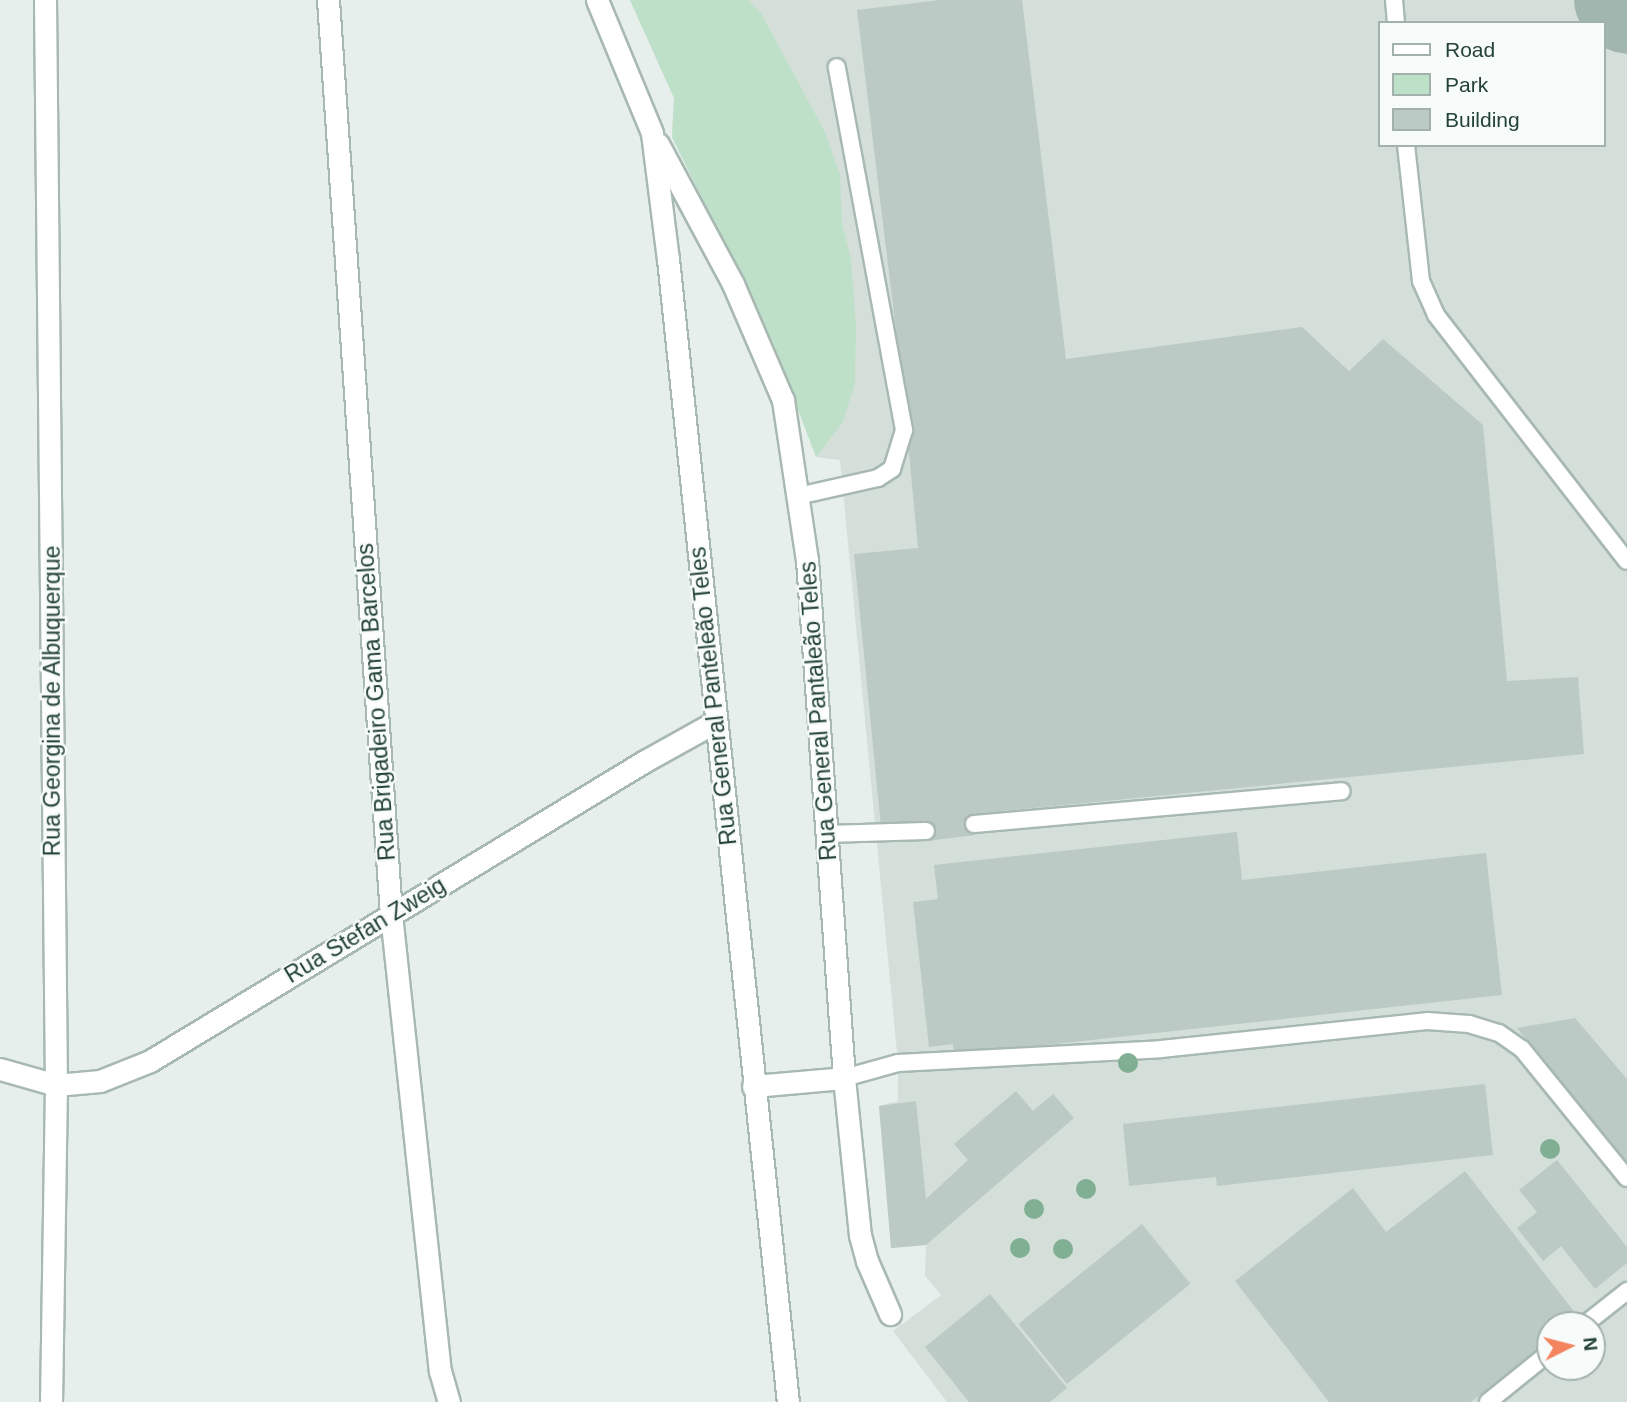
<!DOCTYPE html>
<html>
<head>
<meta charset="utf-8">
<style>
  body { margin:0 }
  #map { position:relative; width:1627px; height:1402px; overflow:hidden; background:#e6efeb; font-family:Arial,sans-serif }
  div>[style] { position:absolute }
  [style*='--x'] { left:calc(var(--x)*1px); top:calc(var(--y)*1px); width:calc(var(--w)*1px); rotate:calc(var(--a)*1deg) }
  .built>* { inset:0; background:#d4dfda }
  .green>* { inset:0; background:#bfe0c8 }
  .taxiway>* { height:88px; margin:-44px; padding:0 44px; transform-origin:44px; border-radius:44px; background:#a2b6b0 }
  .building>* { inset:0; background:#bbcac4; transform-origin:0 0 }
  .roads { filter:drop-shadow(2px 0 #a8b8b2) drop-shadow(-2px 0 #a8b8b2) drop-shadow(0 2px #a8b8b2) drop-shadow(0 -2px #a8b8b2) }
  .lane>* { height:16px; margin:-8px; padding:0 8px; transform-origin:8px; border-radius:8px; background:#fff }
  .street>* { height:21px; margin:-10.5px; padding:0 10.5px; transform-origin:10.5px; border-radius:10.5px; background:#fff }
  .trees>* { width:20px; height:20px; margin:-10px; border-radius:50%; background:#80af93 }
  span { translate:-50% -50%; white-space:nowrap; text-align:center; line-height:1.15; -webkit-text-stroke:5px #f7fbf9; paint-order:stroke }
  .street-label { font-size:23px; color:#24423a }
  .legend { position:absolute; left:1378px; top:21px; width:228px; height:126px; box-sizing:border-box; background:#f7fbf9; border:2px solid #a3b1ad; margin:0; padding:9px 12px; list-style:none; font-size:21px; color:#24423a }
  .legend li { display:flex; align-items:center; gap:14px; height:35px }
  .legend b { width:35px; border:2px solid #a3b1ad }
  .north { position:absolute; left:1536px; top:1311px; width:70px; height:70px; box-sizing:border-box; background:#f7fbf9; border:2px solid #a3b1ad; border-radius:50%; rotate:84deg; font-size:19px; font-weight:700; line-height:28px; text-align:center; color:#24423a }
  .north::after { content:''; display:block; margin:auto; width:24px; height:32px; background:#f4845f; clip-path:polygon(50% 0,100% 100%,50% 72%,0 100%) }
</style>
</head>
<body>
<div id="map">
  <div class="built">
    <i style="clip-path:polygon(evenodd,630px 0,1627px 0,1627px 1402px,947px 1402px,893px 1331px,941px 1295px,925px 1276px,926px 1245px,891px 1248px,879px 1106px,898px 1101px,898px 1063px,840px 460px,816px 457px,773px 343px,672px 137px,674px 98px,630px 0,1380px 23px,1604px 23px,1604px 145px,1380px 145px,1380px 23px,630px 0,1550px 1325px,1592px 1325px,1592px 1367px,1550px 1367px,1550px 1325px)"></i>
  </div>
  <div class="green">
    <i style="clip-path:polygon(630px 0,749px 0,762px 15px,825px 132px,840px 175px,842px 223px,851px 259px,856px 326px,855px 383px,843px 422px,816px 457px,773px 343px,672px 137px,674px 98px)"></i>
  </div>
  <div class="taxiway">
    <i style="--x:1618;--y:0;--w:13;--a:48"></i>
  </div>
  <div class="building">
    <i style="clip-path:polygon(940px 0,1022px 0,1066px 359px,1302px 327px,1349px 371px,1383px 339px,1483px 425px,1507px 681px,1578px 677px,1584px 754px,973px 814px,975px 835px,927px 841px,926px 825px,881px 827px,854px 554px,918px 548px,902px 380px,857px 10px)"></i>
    <i style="clip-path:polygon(1237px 832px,1242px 880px,1486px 853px,1502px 995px,954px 1055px,953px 1044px,929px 1047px,913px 902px,938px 899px,934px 865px)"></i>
    <i style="clip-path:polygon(1575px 1018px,1627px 1079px,1627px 1165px,1517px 1028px)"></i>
    <i style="clip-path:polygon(1485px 1084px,1493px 1155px,1217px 1186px,1216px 1177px,1129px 1186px,1123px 1124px)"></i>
    <i style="clip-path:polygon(1016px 1091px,1033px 1111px,1053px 1094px,1074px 1118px,926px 1245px,891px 1248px,879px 1106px,916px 1101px,926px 1199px,968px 1160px,954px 1144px)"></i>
    <i style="clip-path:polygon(1557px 1160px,1627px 1247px,1627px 1263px,1595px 1289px,1561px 1246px,1543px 1261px,1517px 1228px,1537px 1212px,1519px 1190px)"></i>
    <i style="clip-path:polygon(1465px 1171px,1579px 1318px,1569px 1325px,1550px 1325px,1550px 1340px,1471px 1402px,1329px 1402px,1235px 1281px,1353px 1188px,1386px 1232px)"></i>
    <i style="left:1142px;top:1224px;width:77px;height:159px;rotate:51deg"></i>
    <i style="clip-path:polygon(990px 1294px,1067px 1388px,1050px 1402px,969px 1402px,925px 1347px)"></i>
  </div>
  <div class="roads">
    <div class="lane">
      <i style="--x:1394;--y:0;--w:23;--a:85"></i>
      <i style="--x:1406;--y:145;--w:137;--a:83.7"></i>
      <i style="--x:1421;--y:281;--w:37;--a:66"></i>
      <i style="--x:1436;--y:315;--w:311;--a:52.2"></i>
      <i style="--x:798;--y:496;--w:82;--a:-12.7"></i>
      <i style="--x:878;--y:478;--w:17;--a:-33"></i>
      <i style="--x:892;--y:469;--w:41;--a:-72.9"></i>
      <i style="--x:904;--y:430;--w:369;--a:-100.5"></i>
      <i style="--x:974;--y:824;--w:369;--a:-5.1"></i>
      <i style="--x:827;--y:834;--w:99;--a:-1.7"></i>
      <i style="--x:844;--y:1078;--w:56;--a:-15.5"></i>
      <i style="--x:898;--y:1063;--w:263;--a:-3"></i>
      <i style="--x:1161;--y:1049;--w:267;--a:-6"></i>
      <i style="--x:1427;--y:1021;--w:42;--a:4.1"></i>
      <i style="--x:1469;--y:1024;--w:31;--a:17"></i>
      <i style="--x:1499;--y:1033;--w:28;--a:35"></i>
      <i style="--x:1522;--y:1049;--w:166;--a:50.9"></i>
      <i style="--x:1584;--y:1325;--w:55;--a:-38.3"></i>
      <i style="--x:1488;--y:1402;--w:80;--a:-38.9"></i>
    </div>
    <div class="street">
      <i style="--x:45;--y:0;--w:1085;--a:89.42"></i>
      <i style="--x:56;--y:1085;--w:317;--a:90.9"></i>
      <i style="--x:328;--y:0;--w:916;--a:86.06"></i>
      <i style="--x:391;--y:914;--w:460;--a:83.9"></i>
      <i style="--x:440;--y:1371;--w:32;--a:74"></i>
      <i style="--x:597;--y:0;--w:144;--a:67.5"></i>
      <i style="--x:652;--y:133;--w:127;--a:82.8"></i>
      <i style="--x:668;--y:259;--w:1149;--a:84.01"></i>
      <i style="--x:658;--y:144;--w:159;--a:61.8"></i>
      <i style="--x:733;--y:284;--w:126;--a:66.7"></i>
      <i style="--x:783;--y:400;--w:162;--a:81.5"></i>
      <i style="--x:807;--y:560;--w:519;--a:85.91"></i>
      <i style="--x:844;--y:1078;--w:158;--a:84.2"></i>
      <i style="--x:860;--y:1235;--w:27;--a:75"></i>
      <i style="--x:867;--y:1261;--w:58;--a:66.5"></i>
      <i style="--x:0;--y:1069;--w:58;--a:15.9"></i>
      <i style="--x:56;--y:1085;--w:44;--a:-5.2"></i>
      <i style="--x:100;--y:1081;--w:54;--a:-21.8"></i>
      <i style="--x:150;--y:1061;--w:579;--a:-31.22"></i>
      <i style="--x:645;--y:761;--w:80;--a:-29.1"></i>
      <i style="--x:753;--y:1086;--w:91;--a:-5"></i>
    </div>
  </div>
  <div class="trees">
    <i style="left:1128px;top:1063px"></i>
    <i style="left:1550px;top:1149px"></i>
    <i style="left:1086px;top:1189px"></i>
    <i style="left:1034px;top:1209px"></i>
    <i style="left:1020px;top:1248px"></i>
    <i style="left:1063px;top:1249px"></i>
  </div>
  <div class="street-label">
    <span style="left:713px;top:696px;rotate:-96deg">Rua General Panteleão Teles</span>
    <span style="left:52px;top:701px;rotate:-90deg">Rua Georgina de Albuquerque</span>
    <span style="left:376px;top:702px;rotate:-94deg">Rua Brigadeiro Gama Barcelos</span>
    <span style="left:818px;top:711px;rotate:-94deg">Rua General Pantaleão Teles</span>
    <span style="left:365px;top:930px;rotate:-31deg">Rua Stefan Zweig</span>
  </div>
  <ul class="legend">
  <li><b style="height:9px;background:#fff"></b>Road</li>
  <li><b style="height:19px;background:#bfe0c8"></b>Park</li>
  <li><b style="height:19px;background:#bbcac4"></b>Building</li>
  </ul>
  <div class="north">N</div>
</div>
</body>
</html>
